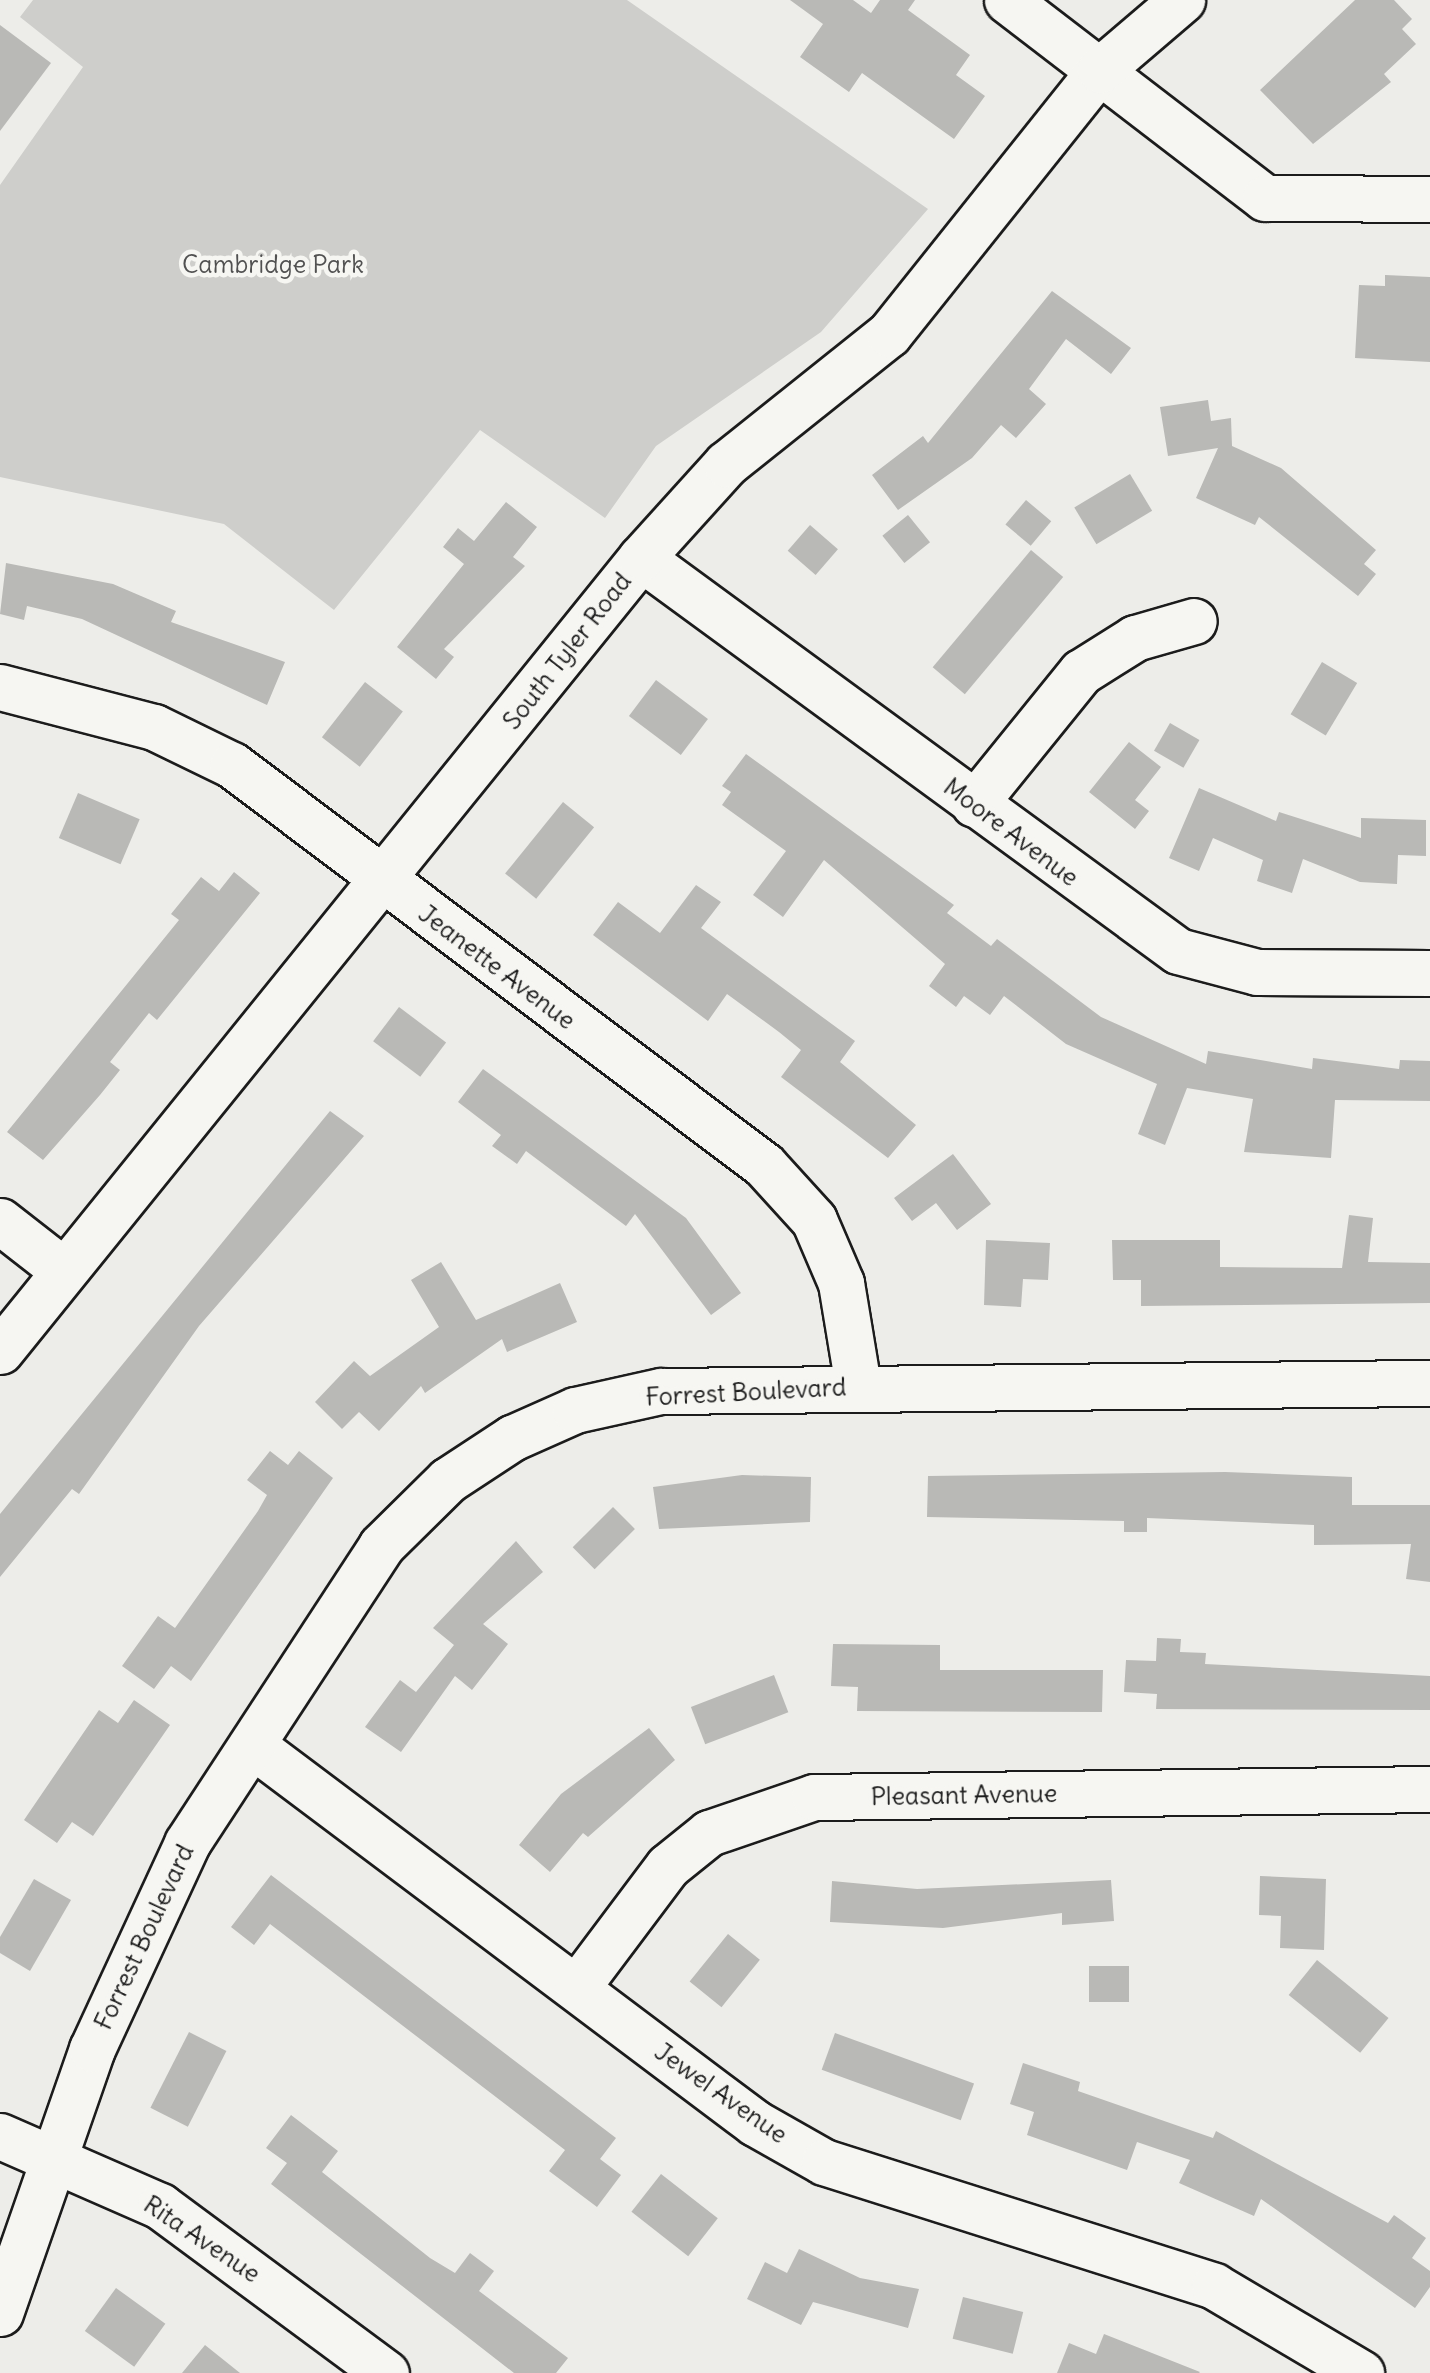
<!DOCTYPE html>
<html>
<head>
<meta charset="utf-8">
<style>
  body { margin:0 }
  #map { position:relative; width:1430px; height:2373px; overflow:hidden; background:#edede9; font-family:Delius,sans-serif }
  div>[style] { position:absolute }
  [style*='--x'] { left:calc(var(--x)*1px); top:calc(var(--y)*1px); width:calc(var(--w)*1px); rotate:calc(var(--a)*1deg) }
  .green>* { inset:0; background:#cececb }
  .building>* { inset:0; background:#b9b9b6; transform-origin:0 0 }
  .roads { filter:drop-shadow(2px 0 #1c1c1c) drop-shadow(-2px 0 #1c1c1c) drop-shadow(0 2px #1c1c1c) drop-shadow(0 -2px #1c1c1c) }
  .minor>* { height:45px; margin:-22.5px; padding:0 22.5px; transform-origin:22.5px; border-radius:22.5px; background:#f6f6f2 }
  span { translate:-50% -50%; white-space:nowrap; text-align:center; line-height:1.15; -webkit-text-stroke:9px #f6f6f2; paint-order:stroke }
  .park-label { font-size:25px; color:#515151 }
  .street-label { font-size:25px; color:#1c1c1c }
</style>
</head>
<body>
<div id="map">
  <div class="green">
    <i style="clip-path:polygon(33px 0,627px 0,928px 209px,821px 332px,656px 446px,605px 518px,480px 430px,334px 610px,224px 524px,0 477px,0 185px,83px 67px,20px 17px)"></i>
  </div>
  <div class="building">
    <i style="clip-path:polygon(790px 0,853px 0,871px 13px,880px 0,915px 0,908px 10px,970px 55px,956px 75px,985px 96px,954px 139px,862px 73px,849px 92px,800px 57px,823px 24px)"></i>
    <i style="clip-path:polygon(1355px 0,1394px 0,1412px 19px,1402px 29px,1416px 44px,1384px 74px,1391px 82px,1313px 144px,1260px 90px)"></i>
    <i style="clip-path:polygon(0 25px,51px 63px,0 131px)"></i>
    <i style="clip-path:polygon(1385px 275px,1430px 277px,1430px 362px,1355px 358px,1359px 285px,1385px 286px)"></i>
    <i style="clip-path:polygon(1052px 291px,1131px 348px,1111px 374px,1066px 339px,1029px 389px,1046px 404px,1016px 438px,1001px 425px,972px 458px,898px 510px,872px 475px,923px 436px,928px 443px)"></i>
    <i style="clip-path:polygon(1208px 400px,1211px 421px,1231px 418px,1232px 446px,1281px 468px,1376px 550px,1364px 564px,1376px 574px,1358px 596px,1259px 517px,1255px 525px,1196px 498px,1218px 448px,1168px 456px,1160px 407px)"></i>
    <i style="left:1130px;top:474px;width:43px;height:65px;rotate:59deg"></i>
    <i style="left:1026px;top:500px;width:33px;height:32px;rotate:40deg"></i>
    <i style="clip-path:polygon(506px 502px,537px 527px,513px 557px,525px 566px,444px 649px,454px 657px,436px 679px,397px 647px,464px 564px,443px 547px,458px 528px,474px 541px)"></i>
    <i style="left:908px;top:515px;width:35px;height:33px;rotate:51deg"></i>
    <i style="left:810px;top:525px;width:37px;height:34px;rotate:41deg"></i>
    <i style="left:1031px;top:550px;width:42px;height:153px;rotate:40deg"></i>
    <i style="clip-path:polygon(6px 563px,113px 584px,176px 611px,171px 622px,285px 662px,267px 705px,82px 619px,27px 606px,24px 620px,0 614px)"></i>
    <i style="left:1322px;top:662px;width:41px;height:61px;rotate:31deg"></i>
    <i style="left:656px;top:680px;width:65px;height:45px;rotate:37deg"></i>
    <i style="left:365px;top:682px;width:48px;height:70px;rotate:38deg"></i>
    <i style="left:1170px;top:723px;width:34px;height:32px;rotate:30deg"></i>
    <i style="clip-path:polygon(1129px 742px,1161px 767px,1135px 800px,1149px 811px,1135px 829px,1089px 792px)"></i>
    <i style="clip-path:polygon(746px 754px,954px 905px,947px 913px,991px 946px,997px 939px,1101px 1017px,1206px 1064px,1208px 1051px,1312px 1069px,1313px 1058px,1399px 1069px,1400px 1060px,1430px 1061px,1430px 1101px,1335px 1100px,1331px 1158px,1244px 1152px,1253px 1099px,1187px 1088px,1165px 1145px,1138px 1134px,1157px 1084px,1066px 1044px,1004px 996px,990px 1015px,964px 996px,956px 1007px,929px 986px,945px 964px,824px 860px,783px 917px,753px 895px,786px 851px,722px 805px,731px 792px,722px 786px)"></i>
    <i style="clip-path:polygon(1199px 788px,1276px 821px,1279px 812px,1361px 838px,1361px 818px,1426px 820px,1426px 856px,1398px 855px,1397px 884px,1360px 882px,1303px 859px,1292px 893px,1257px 881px,1263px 860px,1213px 838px,1199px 871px,1169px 858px)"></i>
    <i style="left:78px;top:793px;width:67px;height:49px;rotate:23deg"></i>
    <i style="left:563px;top:802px;width:40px;height:92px;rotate:39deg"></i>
    <i style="clip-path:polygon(234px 872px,260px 893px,157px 1020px,149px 1013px,110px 1062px,120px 1070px,100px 1095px,43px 1160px,7px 1132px,179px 920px,171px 914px,201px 877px,219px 891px)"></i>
    <i style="clip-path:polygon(696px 885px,721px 902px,701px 928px,855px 1041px,840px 1062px,916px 1125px,888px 1158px,781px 1077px,801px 1050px,779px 1032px,727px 994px,708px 1021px,593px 935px,618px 902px,660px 933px)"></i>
    <i style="left:399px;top:1007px;width:59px;height:43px;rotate:37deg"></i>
    <i style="clip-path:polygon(483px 1069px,686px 1218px,741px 1293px,711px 1315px,635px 1214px,626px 1226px,526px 1151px,517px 1164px,492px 1146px,501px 1135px,458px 1102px)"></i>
    <i style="clip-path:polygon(330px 1111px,364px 1136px,199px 1326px,79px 1494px,72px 1489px,0 1577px,0 1514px)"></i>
    <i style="clip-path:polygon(953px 1154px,991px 1204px,957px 1230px,936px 1203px,912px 1221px,894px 1198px)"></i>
    <i style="clip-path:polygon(1349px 1215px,1373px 1218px,1368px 1262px,1430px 1263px,1430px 1303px,1141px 1306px,1141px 1280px,1113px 1280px,1112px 1240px,1220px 1240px,1220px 1267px,1342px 1268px)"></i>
    <i style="clip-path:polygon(986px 1240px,1050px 1243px,1048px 1280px,1023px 1279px,1021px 1307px,984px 1305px)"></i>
    <i style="clip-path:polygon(441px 1262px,476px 1320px,560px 1283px,577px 1322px,507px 1352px,502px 1339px,425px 1393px,421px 1386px,379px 1431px,359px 1412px,342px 1429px,315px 1402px,354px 1361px,370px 1376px,439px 1327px,411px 1280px)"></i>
    <i style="clip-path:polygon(270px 1451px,288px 1465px,299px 1451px,333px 1478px,191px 1681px,171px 1666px,154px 1689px,122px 1666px,158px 1616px,175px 1628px,258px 1511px,267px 1495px,247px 1480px)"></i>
    <i style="clip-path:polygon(1225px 1472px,1352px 1477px,1352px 1505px,1430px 1505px,1430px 1582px,1406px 1579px,1411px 1544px,1314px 1545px,1314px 1525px,1147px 1518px,1147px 1532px,1124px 1532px,1124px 1521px,927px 1517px,928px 1476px)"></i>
    <i style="clip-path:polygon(742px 1475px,811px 1477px,810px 1522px,659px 1529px,653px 1487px)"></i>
    <i style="left:613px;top:1507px;width:31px;height:57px;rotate:45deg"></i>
    <i style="clip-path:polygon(516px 1541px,543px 1572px,483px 1624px,508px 1644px,472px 1690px,455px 1676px,401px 1752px,365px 1727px,400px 1680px,416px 1692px,454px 1645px,433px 1628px)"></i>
    <i style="clip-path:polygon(1157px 1638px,1181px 1639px,1180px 1652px,1206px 1653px,1205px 1664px,1430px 1676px,1430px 1710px,1156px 1709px,1157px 1694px,1124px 1692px,1126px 1660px,1156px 1661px)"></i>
    <i style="clip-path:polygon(833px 1644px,940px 1645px,940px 1670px,1103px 1670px,1102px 1712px,857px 1711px,858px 1687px,831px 1686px)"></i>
    <i style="left:774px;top:1675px;width:40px;height:89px;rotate:69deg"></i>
    <i style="clip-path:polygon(134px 1700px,170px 1725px,93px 1836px,72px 1822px,57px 1843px,24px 1820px,99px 1710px,118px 1723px)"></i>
    <i style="clip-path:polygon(649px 1728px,675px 1760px,588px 1837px,583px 1833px,550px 1872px,519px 1845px,561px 1794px)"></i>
    <i style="clip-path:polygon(271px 1875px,616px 2138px,600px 2159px,621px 2175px,597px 2207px,549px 2171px,565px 2150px,270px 1924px,254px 1945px,231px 1927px)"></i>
    <i style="clip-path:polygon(1260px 1876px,1326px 1879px,1324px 1950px,1280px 1948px,1281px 1916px,1259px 1915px)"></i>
    <i style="clip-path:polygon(34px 1879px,71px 1900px,30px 1971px,0 1953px,0 1937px)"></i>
    <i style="clip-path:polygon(1111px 1880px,1114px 1921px,1062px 1925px,1062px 1913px,943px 1928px,830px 1922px,832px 1881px,917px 1889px)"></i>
    <i style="left:728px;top:1934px;width:41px;height:61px;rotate:39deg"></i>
    <i style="left:1317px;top:1960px;width:92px;height:45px;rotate:39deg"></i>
    <i style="left:1089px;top:1966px;width:40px;height:36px"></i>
    <i style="left:189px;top:2032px;width:42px;height:85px;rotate:27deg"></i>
    <i style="left:835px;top:2033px;width:148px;height:39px;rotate:20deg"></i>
    <i style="clip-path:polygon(1023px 2063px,1080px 2082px,1078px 2091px,1213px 2138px,1216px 2131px,1388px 2223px,1394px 2215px,1426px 2238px,1412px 2258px,1430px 2271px,1430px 2287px,1415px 2308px,1261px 2199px,1254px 2216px,1179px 2183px,1190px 2160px,1137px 2142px,1127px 2170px,1027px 2135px,1034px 2112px,1010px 2104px)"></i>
    <i style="clip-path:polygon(291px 2115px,338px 2151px,322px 2172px,430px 2258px,455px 2273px,470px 2253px,494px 2271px,479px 2291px,568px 2358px,556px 2373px,514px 2373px,271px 2184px,287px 2163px,266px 2148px)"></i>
    <i style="left:661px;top:2174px;width:72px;height:48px;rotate:38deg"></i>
    <i style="clip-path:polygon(799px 2249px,860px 2278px,919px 2289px,908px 2328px,813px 2302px,801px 2325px,747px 2299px,765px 2262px,787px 2273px)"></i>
    <i style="left:116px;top:2288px;width:61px;height:53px;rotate:36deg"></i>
    <i style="left:963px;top:2297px;width:62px;height:43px;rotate:14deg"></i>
    <i style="clip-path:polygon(1104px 2334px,1200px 2372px,1199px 2373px,1057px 2373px,1069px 2343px,1096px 2354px)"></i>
    <i style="clip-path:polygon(205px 2345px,240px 2373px,182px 2373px)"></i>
  </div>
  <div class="roads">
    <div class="minor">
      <i style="--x:1007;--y:0;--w:325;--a:37.5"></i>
      <i style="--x:1265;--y:198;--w:165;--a:0.3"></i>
      <i style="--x:641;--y:558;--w:665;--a:36.2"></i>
      <i style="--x:1178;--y:951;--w:82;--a:14.9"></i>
      <i style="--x:1257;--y:972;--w:173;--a:0.3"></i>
      <i style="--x:0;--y:687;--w:159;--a:14.6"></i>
      <i style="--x:154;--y:727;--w:87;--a:26"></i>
      <i style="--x:232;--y:765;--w:666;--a:36.94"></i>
      <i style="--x:764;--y:1165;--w:74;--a:47.7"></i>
      <i style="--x:814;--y:1220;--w:69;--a:66.8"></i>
      <i style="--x:841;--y:1283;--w:104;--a:80.6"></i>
      <i style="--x:974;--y:804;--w:170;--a:-51"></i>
      <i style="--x:1081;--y:672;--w:64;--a:-32.2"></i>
      <i style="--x:1135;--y:638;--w:61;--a:-16.1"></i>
      <i style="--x:0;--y:1221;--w:80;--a:37.9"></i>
      <i style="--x:0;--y:1351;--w:1020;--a:-51.05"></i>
      <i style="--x:641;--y:558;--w:127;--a:-47.9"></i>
      <i style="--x:726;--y:464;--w:208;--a:-38.6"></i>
      <i style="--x:889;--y:334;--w:338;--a:-51.4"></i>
      <i style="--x:1100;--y:70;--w:108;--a:-40.5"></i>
      <i style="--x:252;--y:1745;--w:629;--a:36.92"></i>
      <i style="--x:755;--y:2123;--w:79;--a:29.5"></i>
      <i style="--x:824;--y:2162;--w:409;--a:17.6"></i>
      <i style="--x:1214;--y:2286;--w:171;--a:30.6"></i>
      <i style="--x:577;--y:1987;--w:151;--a:-53.1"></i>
      <i style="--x:668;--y:1866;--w:53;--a:-38.8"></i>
      <i style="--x:709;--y:1833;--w:111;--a:-18.9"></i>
      <i style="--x:814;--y:1797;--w:616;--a:-0.74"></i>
      <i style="--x:0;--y:2136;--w:175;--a:23.6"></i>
      <i style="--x:160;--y:2206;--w:281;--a:36.5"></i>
      <i style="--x:0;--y:2313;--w:280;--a:-70.8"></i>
      <i style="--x:92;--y:2049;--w:227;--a:-65.2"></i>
      <i style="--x:187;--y:1843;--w:355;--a:-56.8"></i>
      <i style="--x:381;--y:1546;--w:94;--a:-44.6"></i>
      <i style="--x:448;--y:1480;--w:77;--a:-33.3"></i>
      <i style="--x:512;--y:1438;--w:69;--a:-24"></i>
      <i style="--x:575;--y:1410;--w:88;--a:-12.5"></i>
      <i style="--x:661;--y:1391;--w:769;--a:-0.6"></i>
    </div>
  </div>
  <div class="park-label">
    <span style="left:273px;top:264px">Cambridge Park</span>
  </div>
  <div class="street-label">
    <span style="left:567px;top:651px;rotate:-52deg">South Tyler Road</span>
    <span style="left:1011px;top:832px;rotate:37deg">Moore Avenue</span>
    <span style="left:497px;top:967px;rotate:37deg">Jeanette Avenue</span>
    <span style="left:746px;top:1392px;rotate:-3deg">Forrest Boulevard</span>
    <span style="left:964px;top:1795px;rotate:-1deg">Pleasant Avenue</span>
    <span style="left:144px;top:1937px;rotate:-65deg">Forrest Boulevard</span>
    <span style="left:721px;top:2093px;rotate:35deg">Jewel Avenue</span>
    <span style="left:202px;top:2239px;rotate:34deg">Rita Avenue</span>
  </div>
</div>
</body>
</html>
